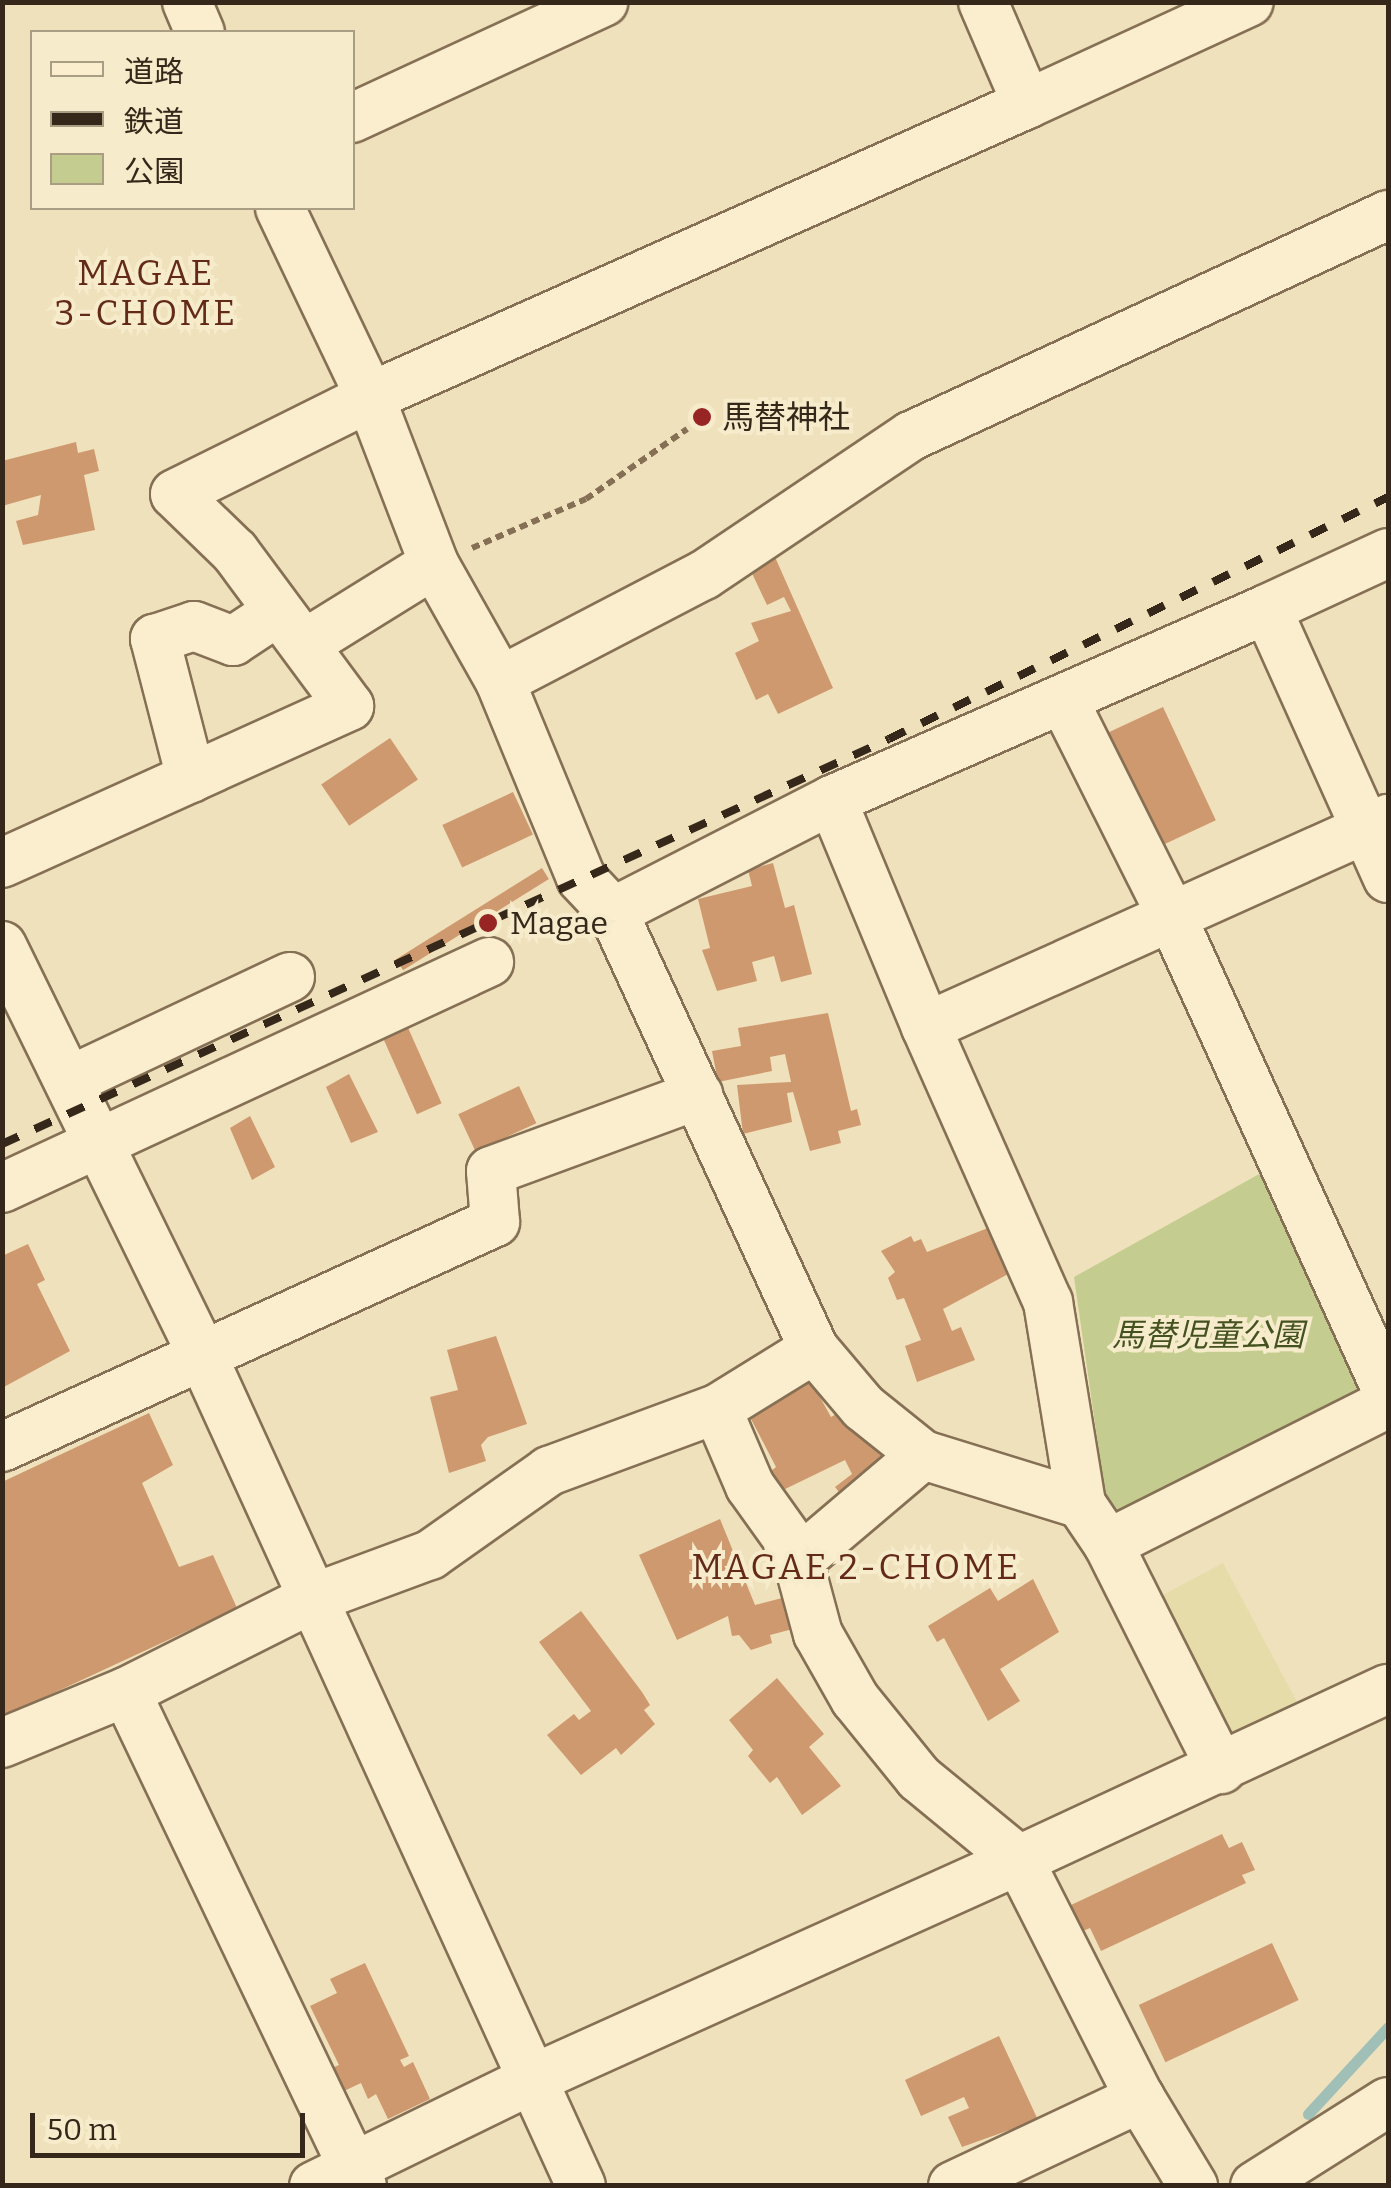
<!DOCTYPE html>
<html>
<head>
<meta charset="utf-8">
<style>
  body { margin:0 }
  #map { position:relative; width:1391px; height:2188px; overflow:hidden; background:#efe1bb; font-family:Bitter,"Noto Sans JP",serif }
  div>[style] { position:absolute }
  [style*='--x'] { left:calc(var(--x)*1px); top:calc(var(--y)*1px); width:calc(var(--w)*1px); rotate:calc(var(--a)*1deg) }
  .farmland>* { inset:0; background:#e5dca9; transform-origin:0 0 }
  .green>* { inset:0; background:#c4cd8f }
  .stream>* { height:11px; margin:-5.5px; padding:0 5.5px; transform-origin:5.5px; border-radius:5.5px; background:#a0bfb7 }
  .building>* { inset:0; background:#cf996f; transform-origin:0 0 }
  .path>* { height:6px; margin-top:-3px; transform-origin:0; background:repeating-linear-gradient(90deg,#867055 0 8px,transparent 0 13px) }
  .roads { filter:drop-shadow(2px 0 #867055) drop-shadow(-2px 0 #867055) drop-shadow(0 2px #867055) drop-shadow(0 -2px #867055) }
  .minor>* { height:48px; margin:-24px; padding:0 24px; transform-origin:24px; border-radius:24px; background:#faeece }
  .rail>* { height:8px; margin-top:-4px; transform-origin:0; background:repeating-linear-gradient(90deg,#35281a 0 18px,transparent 0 36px) }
  .dots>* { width:28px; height:28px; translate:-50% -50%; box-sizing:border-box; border:5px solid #f6ebcb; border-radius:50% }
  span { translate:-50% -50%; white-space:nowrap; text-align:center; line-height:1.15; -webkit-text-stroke:8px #f6ebcb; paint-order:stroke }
  .poi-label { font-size:32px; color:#35281a }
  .left { translate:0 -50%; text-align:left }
  .park-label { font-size:32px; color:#445220; font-style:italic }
  .neighbourhood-label { font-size:35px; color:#632a18; letter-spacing:2.5px }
  .frame { position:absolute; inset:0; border:5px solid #35281a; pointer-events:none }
  .legend { position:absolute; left:30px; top:30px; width:325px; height:180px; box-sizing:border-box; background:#f6ebcb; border:2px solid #a99d84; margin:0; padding:12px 18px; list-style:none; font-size:30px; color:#35281a }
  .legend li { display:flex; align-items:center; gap:20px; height:50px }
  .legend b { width:50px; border:2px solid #a99d84 }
  .scale { position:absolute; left:30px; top:2113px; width:275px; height:45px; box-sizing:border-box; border:5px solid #35281a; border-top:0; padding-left:12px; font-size:30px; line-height:35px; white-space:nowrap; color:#35281a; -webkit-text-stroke:8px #f6ebcb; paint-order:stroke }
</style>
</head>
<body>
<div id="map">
  <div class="farmland">
    <i style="left:1223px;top:1563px;width:166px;height:77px;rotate:62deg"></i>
  </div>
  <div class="green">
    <i style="clip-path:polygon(1261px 1173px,1360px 1388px,1118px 1510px,1105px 1493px,1074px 1277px)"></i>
  </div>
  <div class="stream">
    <i style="--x:1308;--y:2114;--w:118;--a:-47.4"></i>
  </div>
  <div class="building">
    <i style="clip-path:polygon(76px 442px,78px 453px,94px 449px,99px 471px,84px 475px,95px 530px,23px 545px,16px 521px,38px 515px,41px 495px,2px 506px,2px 461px)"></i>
    <i style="clip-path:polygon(775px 557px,833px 688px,778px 714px,768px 694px,756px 700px,735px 653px,759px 641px,751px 623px,791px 611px,784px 597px,767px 605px,750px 569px)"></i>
    <i style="left:1163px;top:707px;width:125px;height:61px;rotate:65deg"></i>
    <i style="left:390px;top:738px;width:50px;height:83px;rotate:56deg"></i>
    <i style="left:513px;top:792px;width:47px;height:78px;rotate:65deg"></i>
    <i style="clip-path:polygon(773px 863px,785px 908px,794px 905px,812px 974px,781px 982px,774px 956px,752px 962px,757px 981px,717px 991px,702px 950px,710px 948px,698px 899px,752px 886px,748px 870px)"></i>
    <i style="left:542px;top:868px;width:13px;height:172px;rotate:58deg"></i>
    <i style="clip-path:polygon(828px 1013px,851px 1111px,857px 1109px,861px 1125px,838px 1131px,841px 1143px,810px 1151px,793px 1092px,787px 1093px,792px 1122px,743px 1134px,737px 1085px,791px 1082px,785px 1054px,770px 1057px,772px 1071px,718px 1082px,712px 1051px,741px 1046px,738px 1028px)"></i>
    <i style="left:405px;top:1021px;width:90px;height:27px;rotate:66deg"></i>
    <i style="clip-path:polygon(349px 1074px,378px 1132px,351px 1143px,326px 1087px)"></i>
    <i style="left:519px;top:1086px;width:41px;height:67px;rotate:65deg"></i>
    <i style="clip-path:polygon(250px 1116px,275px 1167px,252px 1180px,230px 1128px)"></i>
    <i style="clip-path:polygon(993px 1226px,1012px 1272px,943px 1309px,952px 1331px,961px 1327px,975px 1360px,917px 1382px,905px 1346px,921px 1340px,904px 1298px,897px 1300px,888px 1278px,895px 1272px,881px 1251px,911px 1236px,914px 1242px,921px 1239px,927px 1252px)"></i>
    <i style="clip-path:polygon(28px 1244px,45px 1280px,37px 1284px,70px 1351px,2px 1388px,2px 1256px)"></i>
    <i style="clip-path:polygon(496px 1336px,527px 1424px,488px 1437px,481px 1445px,486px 1461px,449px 1473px,430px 1397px,458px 1390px,447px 1350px)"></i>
    <i style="clip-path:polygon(810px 1379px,831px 1417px,850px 1406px,899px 1455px,846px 1501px,835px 1487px,852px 1474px,845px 1460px,781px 1491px,767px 1487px,776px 1482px,771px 1471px,776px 1467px,751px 1419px,755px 1409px)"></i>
    <i style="clip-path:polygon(149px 1413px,173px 1465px,142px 1483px,179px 1567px,213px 1555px,237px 1608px,2px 1717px,2px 1482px)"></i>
    <i style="clip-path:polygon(720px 1519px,755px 1605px,797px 1594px,804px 1626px,770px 1635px,772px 1643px,751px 1650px,739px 1635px,732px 1636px,728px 1616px,677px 1640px,639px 1555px)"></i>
    <i style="clip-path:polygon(1033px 1579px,1059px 1632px,1000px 1669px,1020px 1701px,988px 1721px,944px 1638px,937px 1642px,928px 1626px,990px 1588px,998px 1601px)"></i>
    <i style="clip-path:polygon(581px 1611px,642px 1692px,650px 1705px,644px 1710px,655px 1724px,621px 1755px,616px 1748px,581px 1775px,547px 1735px,574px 1714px,579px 1720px,591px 1711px,539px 1642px)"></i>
    <i style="clip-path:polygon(777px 1678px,824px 1734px,809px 1747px,841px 1786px,802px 1815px,777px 1777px,770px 1783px,748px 1756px,753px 1750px,729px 1720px)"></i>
    <i style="clip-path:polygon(1222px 1834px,1229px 1848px,1242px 1842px,1255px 1870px,1242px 1875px,1246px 1883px,1101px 1951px,1090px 1928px,1083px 1931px,1071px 1905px)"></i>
    <i style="left:1272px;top:1943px;width:63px;height:147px;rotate:65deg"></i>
    <i style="clip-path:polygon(365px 1963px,409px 2056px,400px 2060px,404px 2067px,413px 2062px,430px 2099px,388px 2119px,376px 2094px,368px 2099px,361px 2083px,344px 2091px,332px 2068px,339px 2065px,310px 2006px,337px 1993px,330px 1979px)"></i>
    <i style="clip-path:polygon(999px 2036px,1038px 2120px,962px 2147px,948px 2117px,969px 2108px,964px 2097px,921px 2116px,905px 2080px)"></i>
  </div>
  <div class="path">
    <i style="--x:472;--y:548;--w:124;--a:-23.3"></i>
    <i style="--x:586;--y:499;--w:123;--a:-34.7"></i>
  </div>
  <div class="roads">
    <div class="minor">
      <i style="--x:187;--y:2;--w:33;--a:67"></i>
      <i style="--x:1027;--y:104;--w:244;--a:-24.7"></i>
      <i style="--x:352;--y:118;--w:277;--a:-24.8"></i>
      <i style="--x:280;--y:208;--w:209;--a:64.5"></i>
      <i style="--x:370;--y:397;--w:179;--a:69"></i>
      <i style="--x:434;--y:564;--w:134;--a:60.6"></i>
      <i style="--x:500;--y:681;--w:213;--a:67.6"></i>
      <i style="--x:581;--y:878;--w:47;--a:46.7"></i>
      <i style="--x:613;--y:912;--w:246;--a:-27.1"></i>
      <i style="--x:832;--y:800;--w:475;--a:-23.7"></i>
      <i style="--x:1388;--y:553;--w:133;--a:155.2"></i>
      <i style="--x:1267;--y:609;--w:295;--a:65.8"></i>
      <i style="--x:308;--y:642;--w:148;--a:-31.8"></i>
      <i style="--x:500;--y:681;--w:230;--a:-27.5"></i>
      <i style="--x:704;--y:575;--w:249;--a:-33.9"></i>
      <i style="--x:911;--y:436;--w:526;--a:-24.86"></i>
      <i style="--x:1065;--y:703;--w:237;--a:63.4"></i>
      <i style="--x:1171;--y:915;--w:525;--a:65.58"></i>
      <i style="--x:191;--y:778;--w:144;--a:-104.5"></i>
      <i style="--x:155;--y:639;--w:41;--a:-18.4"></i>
      <i style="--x:194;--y:626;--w:42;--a:21"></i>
      <i style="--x:233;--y:641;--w:53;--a:-33.4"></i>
      <i style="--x:832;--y:800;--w:246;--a:67.5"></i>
      <i style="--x:926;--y:1027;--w:507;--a:-24.24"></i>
      <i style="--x:2;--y:863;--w:381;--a:-24.3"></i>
      <i style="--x:349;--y:706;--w:192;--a:-126.5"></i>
      <i style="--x:235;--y:552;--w:83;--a:-136"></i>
      <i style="--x:175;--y:494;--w:218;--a:-26.4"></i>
      <i style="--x:370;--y:397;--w:719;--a:-24.04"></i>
      <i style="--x:1027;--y:104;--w:111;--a:-113.3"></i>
      <i style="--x:613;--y:912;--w:481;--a:65.3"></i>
      <i style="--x:814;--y:1349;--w:76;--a:49.8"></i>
      <i style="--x:863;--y:1407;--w:77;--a:38.7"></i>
      <i style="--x:923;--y:1455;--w:165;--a:17.2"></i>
      <i style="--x:1081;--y:1504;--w:48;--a:56"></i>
      <i style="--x:1108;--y:1544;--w:252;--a:63.3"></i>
      <i style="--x:2;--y:946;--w:455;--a:63.9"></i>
      <i style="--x:202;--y:1355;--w:913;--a:65.48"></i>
      <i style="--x:926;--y:1027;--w:301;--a:66.1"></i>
      <i style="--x:1048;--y:1302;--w:205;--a:80.7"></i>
      <i style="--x:71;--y:1080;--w:242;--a:-25.2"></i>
      <i style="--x:2;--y:1188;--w:537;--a:-24.89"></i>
      <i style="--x:717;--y:1409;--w:84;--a:66.8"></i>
      <i style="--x:750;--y:1486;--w:77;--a:54.5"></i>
      <i style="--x:795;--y:1549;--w:88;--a:74.9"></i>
      <i style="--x:818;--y:1634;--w:75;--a:60.4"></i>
      <i style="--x:855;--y:1699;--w:102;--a:51"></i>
      <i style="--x:919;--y:1778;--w:129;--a:39.4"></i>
      <i style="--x:1019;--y:1860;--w:407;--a:-24.9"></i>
      <i style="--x:2;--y:1447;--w:542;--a:-24.53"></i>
      <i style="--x:495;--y:1222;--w:51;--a:-94.5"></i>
      <i style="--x:491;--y:1171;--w:221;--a:-20.2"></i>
      <i style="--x:1108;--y:1544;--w:313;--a:-26.7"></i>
      <i style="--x:798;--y:1561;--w:164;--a:-40.3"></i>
      <i style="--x:126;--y:1692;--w:547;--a:64.46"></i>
      <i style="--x:2;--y:1743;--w:134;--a:-22.4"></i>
      <i style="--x:126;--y:1692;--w:207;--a:-26.7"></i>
      <i style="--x:311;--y:1599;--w:127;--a:-20.3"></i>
      <i style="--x:430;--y:1555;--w:146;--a:-35.2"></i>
      <i style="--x:549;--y:1471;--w:179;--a:-20.3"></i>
      <i style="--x:717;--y:1409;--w:114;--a:-31.7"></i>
      <i style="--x:314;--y:2186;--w:244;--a:-26"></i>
      <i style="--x:533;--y:2079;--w:533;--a:-24.26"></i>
      <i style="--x:1019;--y:1860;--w:267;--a:63.1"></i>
      <i style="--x:1140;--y:2098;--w:103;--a:58.9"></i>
      <i style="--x:953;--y:2186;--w:207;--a:-25.2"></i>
      <i style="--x:1255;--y:2186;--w:157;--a:-32.3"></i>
    </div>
  </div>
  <div class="rail">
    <i style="--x:2;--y:1144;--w:975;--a:-24.54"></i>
    <i style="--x:889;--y:739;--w:555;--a:-25.87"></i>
  </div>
  <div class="dots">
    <i style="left:702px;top:417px;background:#972523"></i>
    <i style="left:488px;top:923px;background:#972523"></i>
  </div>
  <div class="poi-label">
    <span class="left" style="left:722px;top:417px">馬替神社</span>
    <span class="left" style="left:510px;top:923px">Magae</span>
  </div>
  <div class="park-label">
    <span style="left:1208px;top:1335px">馬替児童公園</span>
  </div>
  <div class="neighbourhood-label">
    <span style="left:146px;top:293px">MAGAE<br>3-CHOME</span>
    <span style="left:856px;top:1567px">MAGAE 2-CHOME</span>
  </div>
  <div class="frame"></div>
  <ul class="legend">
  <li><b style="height:12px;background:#faeece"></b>道路</li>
  <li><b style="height:12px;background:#35281a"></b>鉄道</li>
  <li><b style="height:28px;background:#c4cd8f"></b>公園</li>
  </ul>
  <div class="scale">50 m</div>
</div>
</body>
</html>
